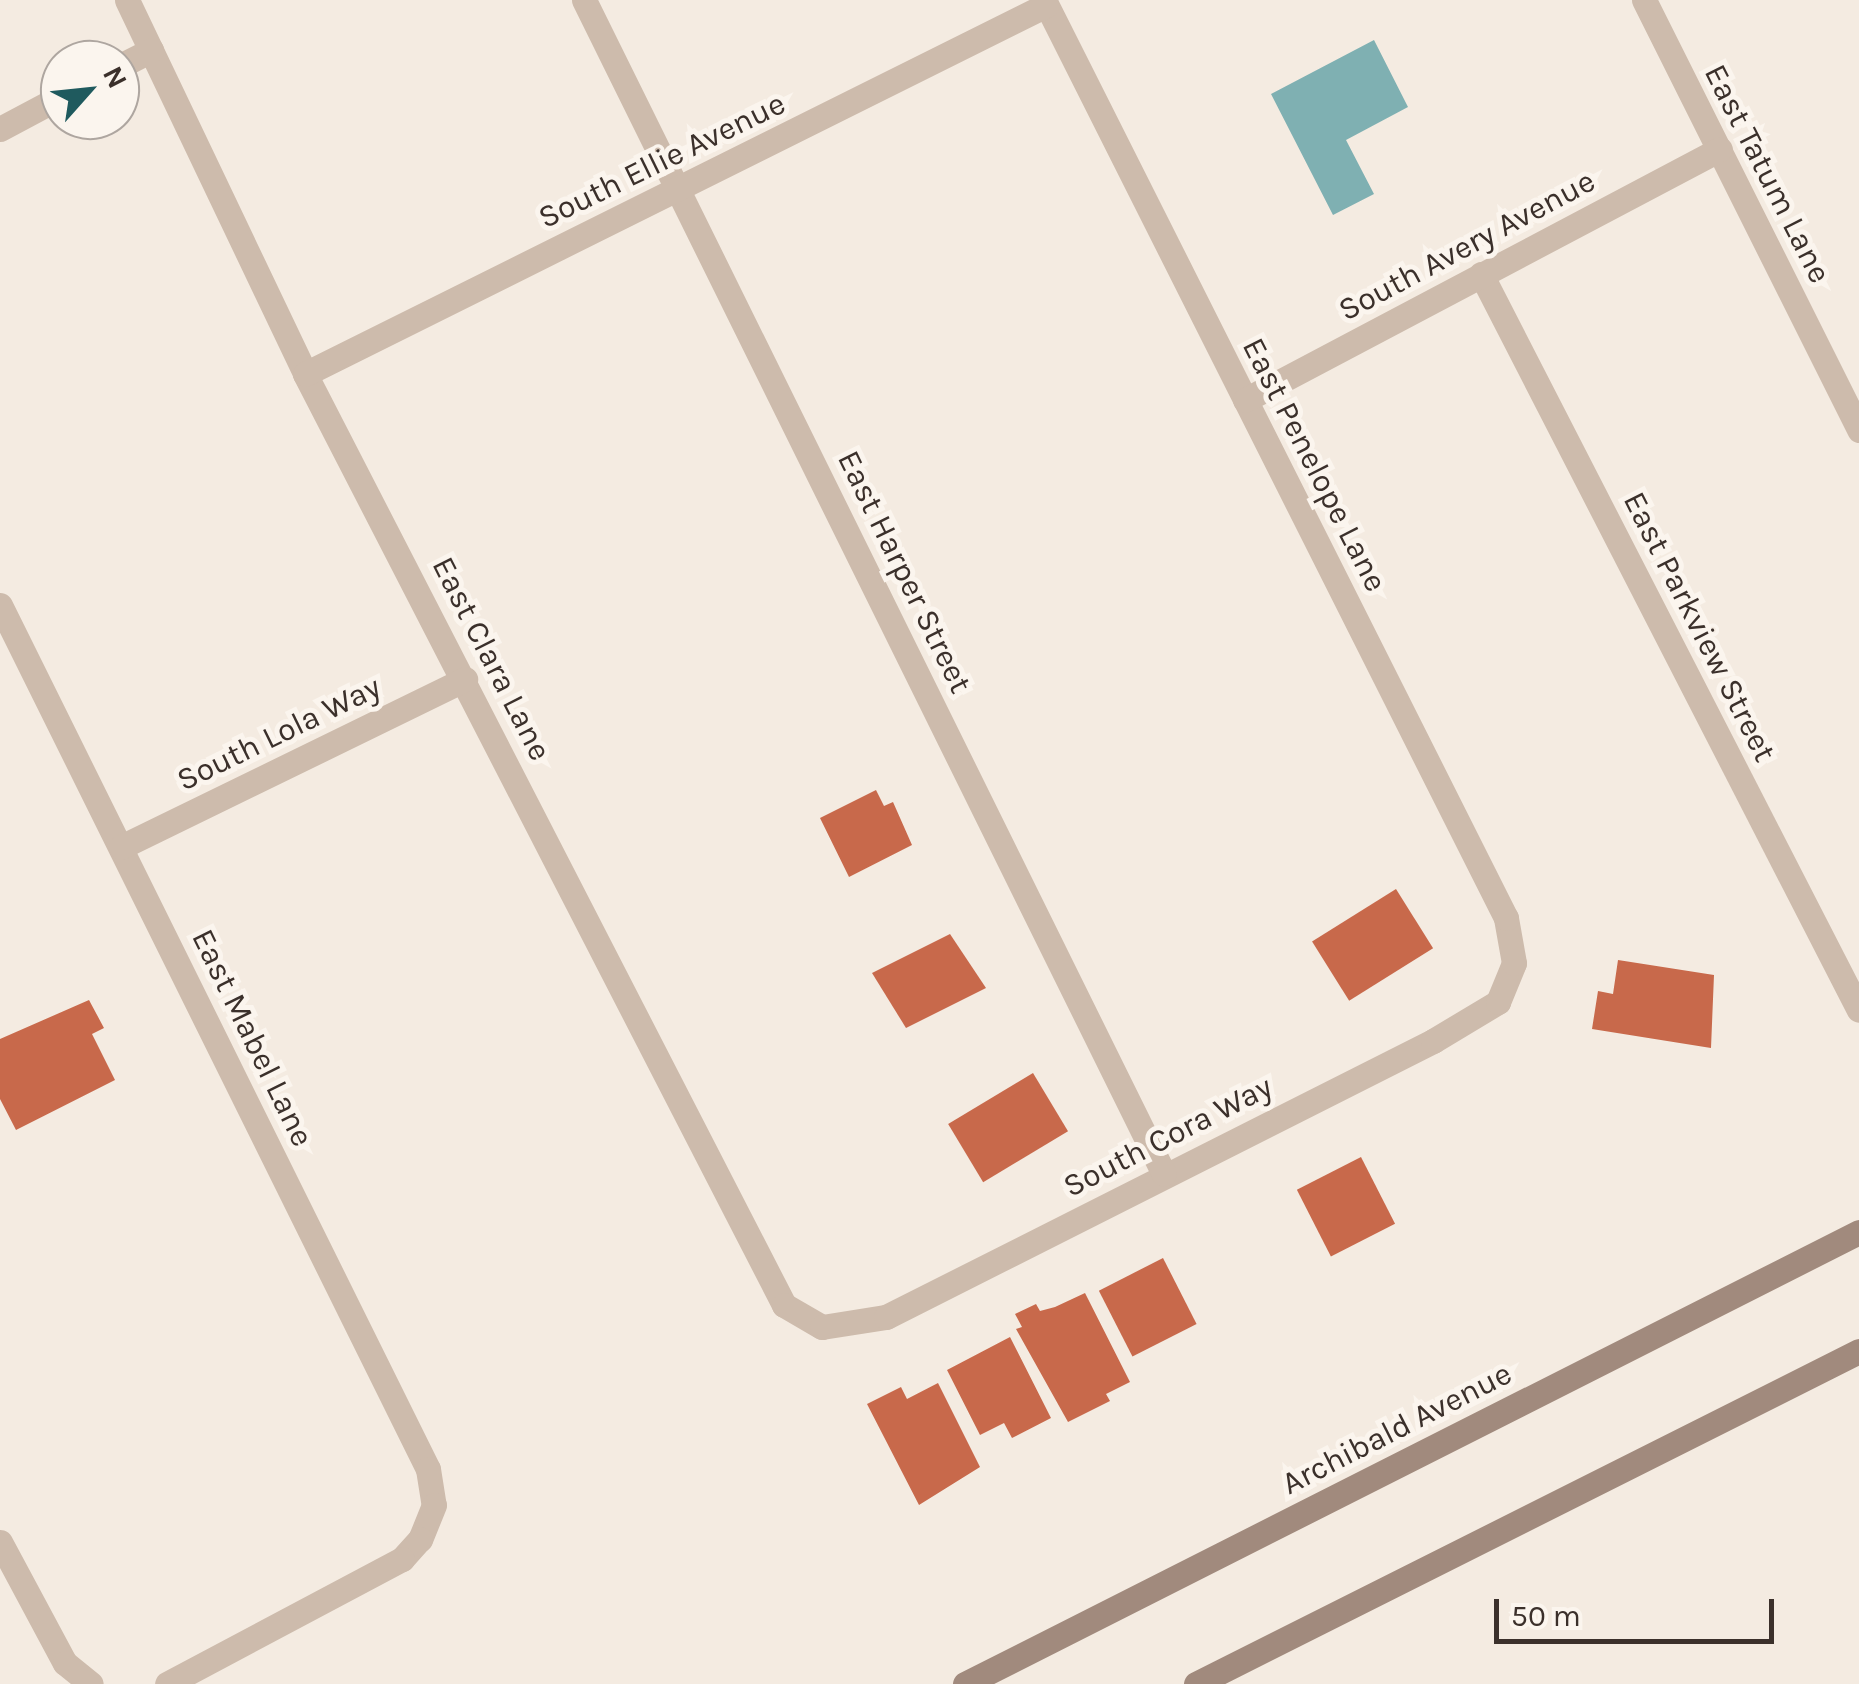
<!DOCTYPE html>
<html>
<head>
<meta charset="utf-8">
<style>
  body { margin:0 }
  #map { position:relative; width:1859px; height:1684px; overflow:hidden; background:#f4ebe1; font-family:Karla,sans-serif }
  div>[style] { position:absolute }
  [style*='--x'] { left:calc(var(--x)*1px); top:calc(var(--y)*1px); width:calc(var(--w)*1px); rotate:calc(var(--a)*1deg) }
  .water>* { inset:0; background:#7fb0b2 }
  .building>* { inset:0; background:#c8694b; transform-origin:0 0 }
  .minor>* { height:25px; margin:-12.5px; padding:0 12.5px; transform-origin:12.5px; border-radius:12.5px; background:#cdbbac }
  .secondary>* { height:25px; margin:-12.5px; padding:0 12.5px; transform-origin:12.5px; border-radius:12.5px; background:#a18a7d }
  span { translate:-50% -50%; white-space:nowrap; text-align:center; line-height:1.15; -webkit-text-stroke:10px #fbf5ee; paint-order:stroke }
  .street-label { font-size:32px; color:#3b302b }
  .north { position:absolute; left:40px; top:40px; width:100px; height:100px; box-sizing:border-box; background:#fbf5ee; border:2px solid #aea6a0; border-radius:50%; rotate:63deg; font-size:28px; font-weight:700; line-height:40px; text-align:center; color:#3b302b }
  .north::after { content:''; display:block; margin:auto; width:35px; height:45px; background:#1f5a5e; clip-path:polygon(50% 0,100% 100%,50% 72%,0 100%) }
  .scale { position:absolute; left:1494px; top:1599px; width:280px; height:45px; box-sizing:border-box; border:5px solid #3b302b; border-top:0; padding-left:12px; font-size:30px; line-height:35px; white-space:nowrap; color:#3b302b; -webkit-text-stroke:8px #fbf5ee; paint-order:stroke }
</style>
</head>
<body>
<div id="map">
  <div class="water">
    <i style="clip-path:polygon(1374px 40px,1408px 107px,1346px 140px,1374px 194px,1333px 215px,1271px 94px)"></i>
  </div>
  <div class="building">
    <i style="clip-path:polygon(876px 790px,884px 806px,893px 802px,912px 845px,849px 877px,820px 818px)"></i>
    <i style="left:1396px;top:889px;width:70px;height:99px;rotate:58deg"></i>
    <i style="clip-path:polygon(950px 934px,986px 988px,906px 1028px,872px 973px)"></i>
    <i style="clip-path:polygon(1618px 960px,1714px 975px,1711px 1048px,1592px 1029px,1598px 991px,1613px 994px)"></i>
    <i style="clip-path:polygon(89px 1000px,104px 1028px,92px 1034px,115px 1080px,16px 1130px,0 1099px,0 1039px)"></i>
    <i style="left:1033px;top:1073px;width:68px;height:99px;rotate:59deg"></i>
    <i style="left:1361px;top:1157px;width:75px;height:72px;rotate:63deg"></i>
    <i style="left:1163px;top:1258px;width:74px;height:72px;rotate:63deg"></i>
    <i style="clip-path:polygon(1085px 1293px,1130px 1382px,1106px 1394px,1110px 1401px,1068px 1422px,1016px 1329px,1022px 1327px,1015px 1314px,1036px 1304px,1040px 1311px,1055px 1307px)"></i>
    <i style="clip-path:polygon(1010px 1337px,1051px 1418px,1012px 1438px,1004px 1423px,980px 1435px,947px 1370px)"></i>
    <i style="clip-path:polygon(938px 1383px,980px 1467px,919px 1505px,867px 1404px,901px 1387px,907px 1399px)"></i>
  </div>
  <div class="minor">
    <i style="--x:127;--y:0;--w:414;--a:64.5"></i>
    <i style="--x:305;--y:374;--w:1047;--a:62.77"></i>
    <i style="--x:784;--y:1305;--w:44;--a:30.1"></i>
    <i style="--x:822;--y:1327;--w:65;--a:-8.9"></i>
    <i style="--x:886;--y:1317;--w:613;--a:-26.77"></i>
    <i style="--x:1433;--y:1041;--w:76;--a:-31"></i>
    <i style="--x:1498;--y:1002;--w:42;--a:-67.7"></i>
    <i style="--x:1514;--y:963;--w:46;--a:-100.1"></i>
    <i style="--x:1506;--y:918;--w:1028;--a:-116.71"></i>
    <i style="--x:584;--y:0;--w:1309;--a:63.71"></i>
    <i style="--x:1644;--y:0;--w:481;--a:63.4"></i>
    <i style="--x:120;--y:66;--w:35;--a:-27"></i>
    <i style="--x:0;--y:129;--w:68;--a:-28.1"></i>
    <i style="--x:1481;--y:274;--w:827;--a:62.82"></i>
    <i style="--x:305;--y:374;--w:828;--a:-26.47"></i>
    <i style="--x:1245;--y:400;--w:537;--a:-27.85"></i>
    <i style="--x:0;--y:605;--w:964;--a:63.65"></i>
    <i style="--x:428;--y:1469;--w:36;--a:81"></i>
    <i style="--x:434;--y:1505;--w:37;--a:112"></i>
    <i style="--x:420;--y:1539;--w:27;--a:132"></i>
    <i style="--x:402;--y:1559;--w:266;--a:152"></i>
    <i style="--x:121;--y:847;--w:383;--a:-26"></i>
    <i style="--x:0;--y:1542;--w:137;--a:61.8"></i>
    <i style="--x:65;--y:1663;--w:33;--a:39"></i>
  </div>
  <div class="secondary">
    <i style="--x:965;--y:1684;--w:1002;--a:-26.82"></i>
    <i style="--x:1196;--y:1684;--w:742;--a:-26.67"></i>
  </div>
  <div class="street-label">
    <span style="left:662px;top:161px;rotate:-26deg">South Ellie Avenue</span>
    <span style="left:1767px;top:174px;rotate:63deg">East Tatum Lane</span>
    <span style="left:1467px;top:246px;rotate:-28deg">South Avery Avenue</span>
    <span style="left:1314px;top:465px;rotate:63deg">East Penelope Lane</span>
    <span style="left:904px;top:572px;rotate:64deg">East Harper Street</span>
    <span style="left:1699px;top:627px;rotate:63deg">East Parkview Street</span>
    <span style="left:491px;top:659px;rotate:63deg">East Clara Lane</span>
    <span style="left:279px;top:734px;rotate:-26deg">South Lola Way</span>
    <span style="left:252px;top:1038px;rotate:64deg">East Mabel Lane</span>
    <span style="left:1168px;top:1137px;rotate:-27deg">South Cora Way</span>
    <span style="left:1397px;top:1429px;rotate:-27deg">Archibald Avenue</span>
  </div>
  <div class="north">N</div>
  <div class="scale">50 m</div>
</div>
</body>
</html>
